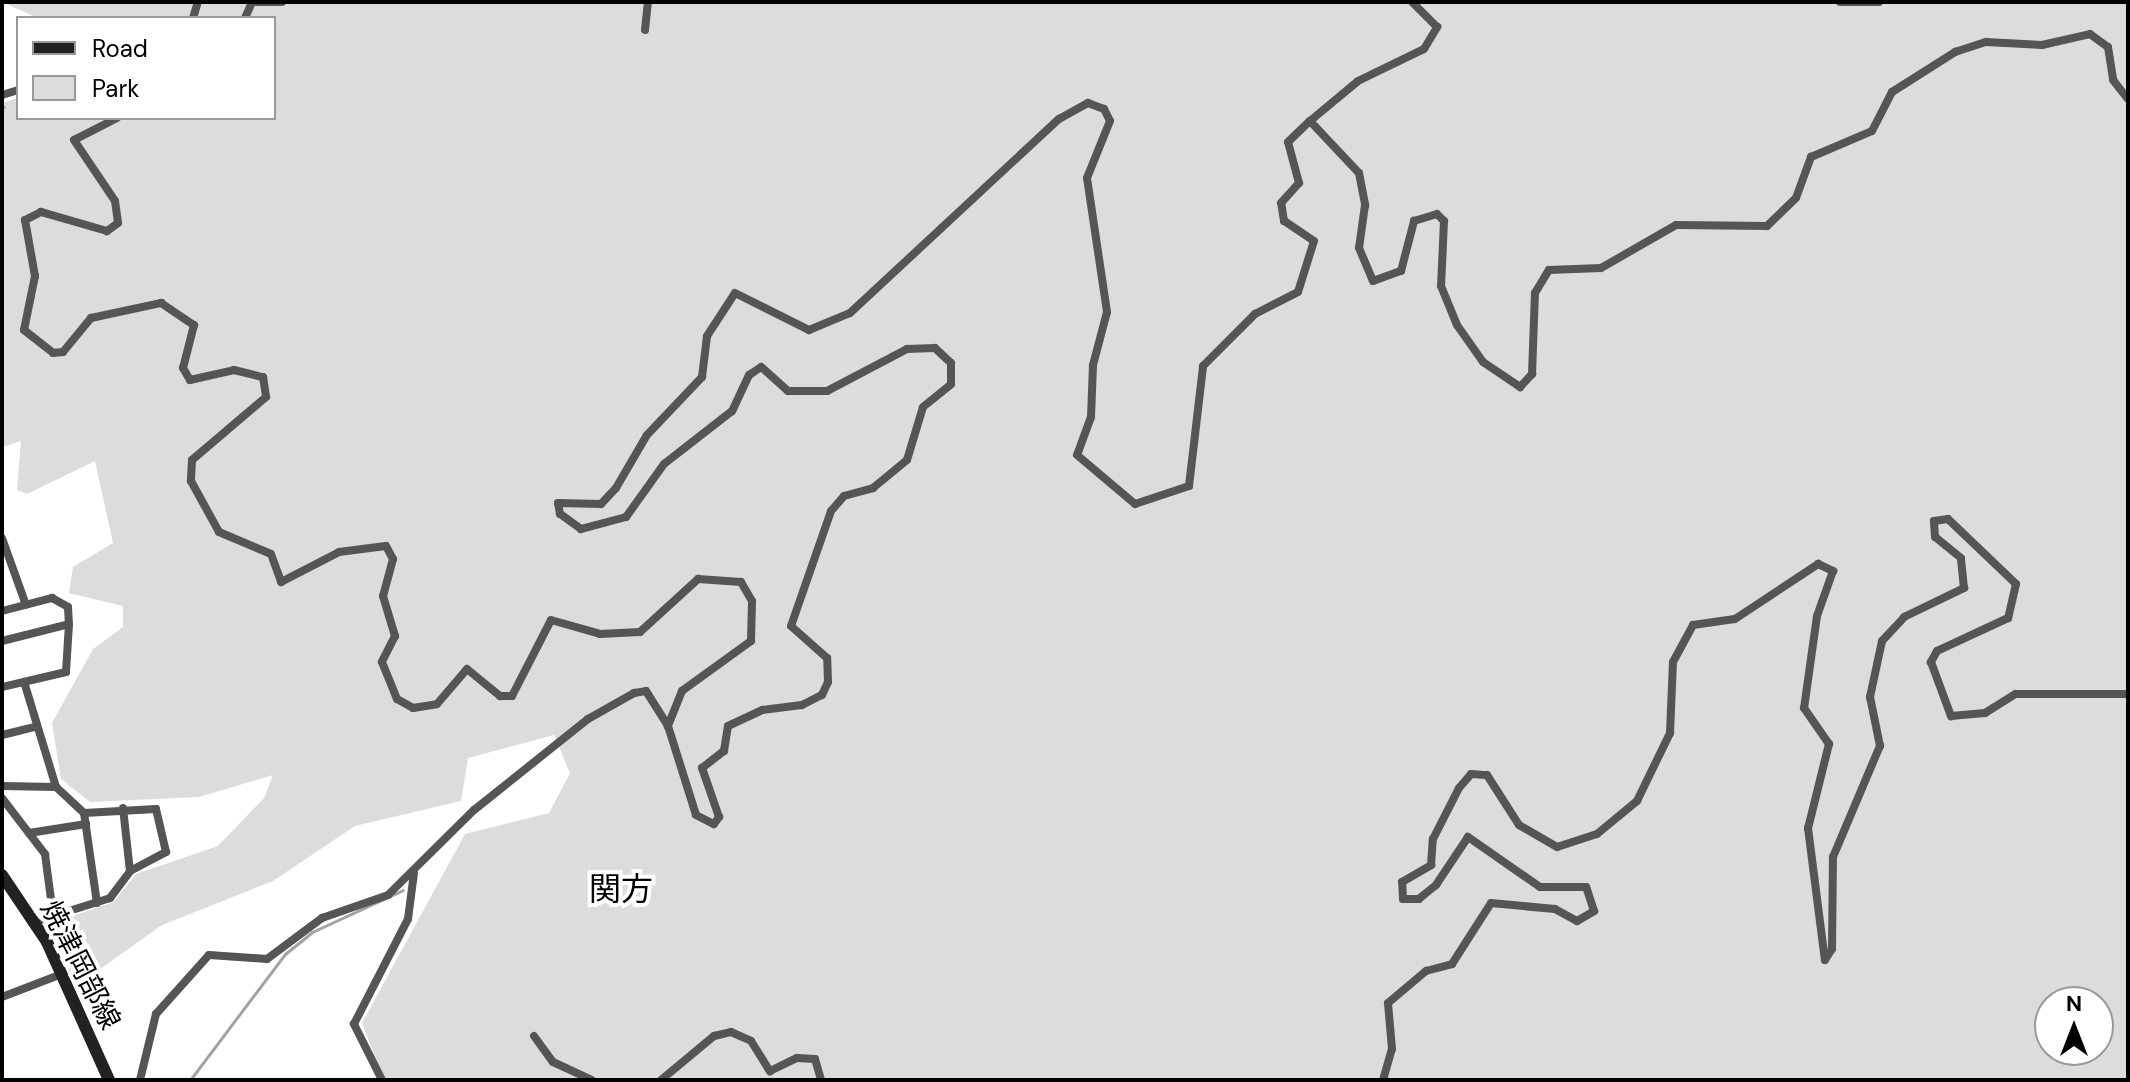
<!DOCTYPE html>
<html>
<head>
<meta charset="utf-8">
<style>
  body { margin:0 }
  #map { position:relative; width:2130px; height:1082px; overflow:hidden; background:#fff; font-family:"DM Sans","Noto Sans JP",sans-serif }
  div>[style] { position:absolute }
  [style*='--x'] { left:calc(var(--x)*1px); top:calc(var(--y)*1px); width:calc(var(--w)*1px); rotate:calc(var(--a)*1deg) }
  .green>* { inset:0; background:#dcdcdc }
  .stream>* { height:3px; margin:-1.5px; padding:0 1.5px; transform-origin:1.5px; border-radius:1.5px; background:#a3a3a3 }
  .street>* { height:8px; margin:-4px; padding:0 4px; transform-origin:4px; border-radius:4px; background:#555 }
  .secondary>* { height:12px; margin:-6px; padding:0 6px; transform-origin:6px; border-radius:6px; background:#222 }
  span { translate:-50% -50%; white-space:nowrap; text-align:center; line-height:1.15; -webkit-text-stroke:8px #fff; paint-order:stroke }
  .street-label { font-size:28px; color:#000 }
  .quarter-label { font-size:32px; color:#000 }
  .frame { position:absolute; inset:0; border:4px solid #000; pointer-events:none }
  .legend { position:absolute; left:16px; top:16px; width:260px; height:104px; box-sizing:border-box; background:#fff; border:2px solid #999; margin:0; padding:10px 14px; list-style:none; font-size:24px; color:#000 }
  .legend li { display:flex; align-items:center; gap:16px; height:40px }
  .legend b { width:40px; border:2px solid #999 }
  .north { position:absolute; left:2034px; top:986px; width:80px; height:80px; box-sizing:border-box; background:#fff; border:2px solid #999; border-radius:50%; rotate:0deg; font-size:22px; font-weight:700; line-height:32px; text-align:center; color:#000 }
  .north::after { content:''; display:block; margin:auto; width:28px; height:36px; background:#000; clip-path:polygon(50% 0,100% 100%,50% 72%,0 100%) }
</style>
</head>
<body>
<div id="map">
  <div class="green">
    <i style="clip-path:polygon(evenodd,2px 2px,2128px 2px,2128px 1080px,384px 1080px,362px 1023px,465px 834px,549px 813px,570px 773px,554px 735px,468px 758px,461px 801px,355px 826px,273px 881px,162px 925px,82px 982px,69px 971px,52px 923px,114px 902px,136px 874px,218px 846px,264px 798px,273px 775px,199px 797px,90px 802px,61px 779px,52px 723px,93px 649px,123px 627px,123px 606px,69px 593px,73px 567px,113px 543px,95px 461px,27px 494px,17px 490px,21px 441px,2px 447px,2px 103px,18px 98px,18px 118px,274px 118px,274px 18px,38px 18px,2px 2px,2050px 1002px,2098px 1002px,2098px 1050px,2050px 1050px,2050px 1002px)"></i>
  </div>
  <div class="stream">
    <i style="--x:2;--y:107;--w:2;--a:0"></i>
    <i style="--x:190;--y:1080;--w:158;--a:-53"></i>
    <i style="--x:285;--y:954;--w:35;--a:-39"></i>
    <i style="--x:312;--y:932;--w:100;--a:-24.8"></i>
  </div>
  <div class="street">
    <i style="--x:256;--y:2;--w:26;--a:0"></i>
    <i style="--x:1840;--y:2;--w:39;--a:0"></i>
    <i style="--x:193;--y:18;--w:17;--a:-73"></i>
    <i style="--x:245;--y:18;--w:17;--a:-66"></i>
    <i style="--x:645;--y:30;--w:28;--a:-84"></i>
    <i style="--x:2;--y:95;--w:17;--a:-17"></i>
    <i style="--x:117;--y:118;--w:48;--a:152.9"></i>
    <i style="--x:74;--y:140;--w:73;--a:56.1"></i>
    <i style="--x:115;--y:201;--w:22;--a:82"></i>
    <i style="--x:118;--y:223;--w:14;--a:144"></i>
    <i style="--x:107;--y:231;--w:69;--a:-163.9"></i>
    <i style="--x:41;--y:212;--w:18;--a:153"></i>
    <i style="--x:25;--y:220;--w:57;--a:79.9"></i>
    <i style="--x:35;--y:276;--w:55;--a:101.5"></i>
    <i style="--x:24;--y:330;--w:37;--a:38"></i>
    <i style="--x:53;--y:353;--w:10;--a:-6"></i>
    <i style="--x:63;--y:352;--w:44;--a:-50.5"></i>
    <i style="--x:91;--y:318;--w:72;--a:-12.1"></i>
    <i style="--x:161;--y:303;--w:40;--a:34"></i>
    <i style="--x:194;--y:325;--w:44;--a:104.3"></i>
    <i style="--x:183;--y:368;--w:14;--a:60"></i>
    <i style="--x:190;--y:380;--w:45;--a:-12.8"></i>
    <i style="--x:234;--y:370;--w:30;--a:14"></i>
    <i style="--x:263;--y:377;--w:20;--a:81"></i>
    <i style="--x:266;--y:397;--w:97;--a:139.6"></i>
    <i style="--x:192;--y:460;--w:21;--a:93"></i>
    <i style="--x:191;--y:481;--w:58;--a:61.2"></i>
    <i style="--x:219;--y:532;--w:56;--a:22.9"></i>
    <i style="--x:271;--y:554;--w:30;--a:70"></i>
    <i style="--x:281;--y:582;--w:65;--a:-27.3"></i>
    <i style="--x:339;--y:552;--w:47;--a:-7.3"></i>
    <i style="--x:386;--y:546;--w:15;--a:62"></i>
    <i style="--x:393;--y:559;--w:38;--a:105"></i>
    <i style="--x:383;--y:596;--w:42;--a:73.3"></i>
    <i style="--x:395;--y:636;--w:29;--a:117"></i>
    <i style="--x:382;--y:662;--w:40;--a:68"></i>
    <i style="--x:397;--y:699;--w:18;--a:29"></i>
    <i style="--x:413;--y:708;--w:24;--a:-9"></i>
    <i style="--x:437;--y:704;--w:46;--a:-49.4"></i>
    <i style="--x:467;--y:669;--w:43;--a:39.3"></i>
    <i style="--x:500;--y:696;--w:12;--a:0"></i>
    <i style="--x:512;--y:696;--w:85;--a:-62.8"></i>
    <i style="--x:551;--y:620;--w:51;--a:15.9"></i>
    <i style="--x:600;--y:634;--w:40;--a:-2.9"></i>
    <i style="--x:640;--y:632;--w:79;--a:-42.4"></i>
    <i style="--x:698;--y:579;--w:43;--a:4"></i>
    <i style="--x:741;--y:582;--w:22;--a:60"></i>
    <i style="--x:752;--y:601;--w:40;--a:91.4"></i>
    <i style="--x:751;--y:641;--w:85;--a:144.1"></i>
    <i style="--x:682;--y:691;--w:38;--a:112"></i>
    <i style="--x:1310;--y:121;--w:62;--a:-39.8"></i>
    <i style="--x:1358;--y:81;--w:73;--a:-25.9"></i>
    <i style="--x:1424;--y:49;--w:26;--a:-59"></i>
    <i style="--x:1437;--y:27;--w:35;--a:-135"></i>
    <i style="--x:2;--y:538;--w:71;--a:70.3"></i>
    <i style="--x:2;--y:611;--w:52;--a:-14.6"></i>
    <i style="--x:52;--y:598;--w:18;--a:29"></i>
    <i style="--x:68;--y:607;--w:17;--a:87"></i>
    <i style="--x:69;--y:624;--w:48;--a:93.6"></i>
    <i style="--x:66;--y:672;--w:66;--a:166.8"></i>
    <i style="--x:2;--y:641;--w:69;--a:-14.2"></i>
    <i style="--x:2;--y:735;--w:36;--a:-14"></i>
    <i style="--x:2;--y:786;--w:54;--a:1.1"></i>
    <i style="--x:56;--y:787;--w:110;--a:-106.9"></i>
    <i style="--x:2;--y:798;--w:71;--a:52.5"></i>
    <i style="--x:45;--y:854;--w:62;--a:82.5"></i>
    <i style="--x:123;--y:808;--w:63;--a:83.7"></i>
    <i style="--x:84;--y:813;--w:91;--a:81.8"></i>
    <i style="--x:29;--y:833;--w:58;--a:-9"></i>
    <i style="--x:34;--y:922;--w:80;--a:-17.5"></i>
    <i style="--x:110;--y:898;--w:34;--a:-53"></i>
    <i style="--x:130;--y:871;--w:41;--a:-27.8"></i>
    <i style="--x:166;--y:852;--w:44;--a:-103.1"></i>
    <i style="--x:156;--y:809;--w:72;--a:176.8"></i>
    <i style="--x:84;--y:813;--w:38;--a:-137"></i>
    <i style="--x:2;--y:997;--w:64;--a:-21"></i>
    <i style="--x:534;--y:1036;--w:32;--a:54"></i>
    <i style="--x:553;--y:1062;--w:43;--a:24.8"></i>
    <i style="--x:140;--y:1080;--w:68;--a:-76.4"></i>
    <i style="--x:156;--y:1014;--w:79;--a:-48.1"></i>
    <i style="--x:209;--y:955;--w:58;--a:3.9"></i>
    <i style="--x:267;--y:959;--w:69;--a:-36.7"></i>
    <i style="--x:322;--y:918;--w:70;--a:-19.2"></i>
    <i style="--x:388;--y:895;--w:121;--a:-44.7"></i>
    <i style="--x:474;--y:810;--w:146;--a:-38.6"></i>
    <i style="--x:588;--y:719;--w:53;--a:-29.5"></i>
    <i style="--x:634;--y:693;--w:12;--a:-9"></i>
    <i style="--x:646;--y:691;--w:41;--a:57.8"></i>
    <i style="--x:668;--y:726;--w:93;--a:72.5"></i>
    <i style="--x:696;--y:815;--w:20;--a:27"></i>
    <i style="--x:714;--y:824;--w:9;--a:-54"></i>
    <i style="--x:719;--y:817;--w:52;--a:-109.1"></i>
    <i style="--x:702;--y:768;--w:28;--a:-38"></i>
    <i style="--x:724;--y:751;--w:25;--a:-81"></i>
    <i style="--x:728;--y:726;--w:38;--a:-25"></i>
    <i style="--x:762;--y:710;--w:40;--a:-7.1"></i>
    <i style="--x:802;--y:705;--w:22;--a:-27"></i>
    <i style="--x:822;--y:695;--w:14;--a:-65"></i>
    <i style="--x:828;--y:682;--w:24;--a:-92"></i>
    <i style="--x:827;--y:658;--w:48;--a:-138.4"></i>
    <i style="--x:791;--y:626;--w:122;--a:-70.8"></i>
    <i style="--x:831;--y:511;--w:20;--a:-49"></i>
    <i style="--x:844;--y:496;--w:30;--a:-15"></i>
    <i style="--x:873;--y:488;--w:44;--a:-39.5"></i>
    <i style="--x:907;--y:460;--w:55;--a:-73.2"></i>
    <i style="--x:923;--y:407;--w:36;--a:-39"></i>
    <i style="--x:951;--y:384;--w:21;--a:-90"></i>
    <i style="--x:951;--y:363;--w:22;--a:-137"></i>
    <i style="--x:935;--y:348;--w:28;--a:178"></i>
    <i style="--x:907;--y:349;--w:90;--a:152.3"></i>
    <i style="--x:827;--y:391;--w:39;--a:180"></i>
    <i style="--x:788;--y:391;--w:36;--a:-138"></i>
    <i style="--x:761;--y:367;--w:14;--a:146"></i>
    <i style="--x:749;--y:375;--w:40;--a:115"></i>
    <i style="--x:732;--y:411;--w:86;--a:142.1"></i>
    <i style="--x:664;--y:464;--w:65;--a:125.6"></i>
    <i style="--x:626;--y:517;--w:47;--a:165.1"></i>
    <i style="--x:581;--y:529;--w:26;--a:-144"></i>
    <i style="--x:560;--y:514;--w:11;--a:-100"></i>
    <i style="--x:558;--y:503;--w:43;--a:1.3"></i>
    <i style="--x:601;--y:504;--w:22;--a:-47"></i>
    <i style="--x:616;--y:488;--w:61;--a:-59.7"></i>
    <i style="--x:647;--y:435;--w:80;--a:-46.5"></i>
    <i style="--x:702;--y:377;--w:41;--a:-83"></i>
    <i style="--x:707;--y:336;--w:51;--a:-56.9"></i>
    <i style="--x:735;--y:293;--w:83;--a:26.6"></i>
    <i style="--x:809;--y:330;--w:44;--a:-22.5"></i>
    <i style="--x:850;--y:313;--w:285;--a:-42.9"></i>
    <i style="--x:1059;--y:119;--w:33;--a:-29"></i>
    <i style="--x:1088;--y:103;--w:17;--a:21"></i>
    <i style="--x:1104;--y:109;--w:13;--a:63"></i>
    <i style="--x:1110;--y:121;--w:61;--a:112"></i>
    <i style="--x:1087;--y:178;--w:135;--a:81.5"></i>
    <i style="--x:1107;--y:312;--w:55;--a:104.8"></i>
    <i style="--x:1093;--y:365;--w:52;--a:92.2"></i>
    <i style="--x:1091;--y:417;--w:40;--a:110.2"></i>
    <i style="--x:1077;--y:455;--w:76;--a:40.2"></i>
    <i style="--x:1135;--y:504;--w:57;--a:-18.4"></i>
    <i style="--x:1189;--y:486;--w:121;--a:-83.3"></i>
    <i style="--x:1203;--y:366;--w:74;--a:-45"></i>
    <i style="--x:1255;--y:314;--w:48;--a:-27.1"></i>
    <i style="--x:1298;--y:292;--w:53;--a:-72.6"></i>
    <i style="--x:1314;--y:241;--w:36;--a:-146"></i>
    <i style="--x:1284;--y:221;--w:18;--a:-99"></i>
    <i style="--x:1281;--y:203;--w:27;--a:-48"></i>
    <i style="--x:1299;--y:183;--w:42;--a:-105"></i>
    <i style="--x:1288;--y:142;--w:30;--a:-44"></i>
    <i style="--x:1310;--y:121;--w:71;--a:46.7"></i>
    <i style="--x:1359;--y:173;--w:33;--a:79"></i>
    <i style="--x:1365;--y:205;--w:43;--a:97.9"></i>
    <i style="--x:1359;--y:248;--w:36;--a:67"></i>
    <i style="--x:1373;--y:281;--w:30;--a:-20"></i>
    <i style="--x:1401;--y:271;--w:52;--a:-75.4"></i>
    <i style="--x:1414;--y:221;--w:24;--a:-17"></i>
    <i style="--x:1437;--y:214;--w:10;--a:45"></i>
    <i style="--x:1444;--y:221;--w:65;--a:92.6"></i>
    <i style="--x:1441;--y:286;--w:42;--a:67.7"></i>
    <i style="--x:1457;--y:325;--w:45;--a:54.9"></i>
    <i style="--x:1483;--y:362;--w:45;--a:34"></i>
    <i style="--x:1520;--y:387;--w:18;--a:-47"></i>
    <i style="--x:1532;--y:374;--w:81;--a:-87.9"></i>
    <i style="--x:1535;--y:293;--w:27;--a:-59"></i>
    <i style="--x:1549;--y:270;--w:52;--a:-2.2"></i>
    <i style="--x:1601;--y:268;--w:86;--a:-29.8"></i>
    <i style="--x:1676;--y:225;--w:91;--a:0.6"></i>
    <i style="--x:1767;--y:226;--w:40;--a:-44"></i>
    <i style="--x:1796;--y:198;--w:44;--a:-69.9"></i>
    <i style="--x:1811;--y:157;--w:66;--a:-23.1"></i>
    <i style="--x:1872;--y:131;--w:44;--a:-62.9"></i>
    <i style="--x:1892;--y:92;--w:75;--a:-32.4"></i>
    <i style="--x:1955;--y:52;--w:33;--a:-18"></i>
    <i style="--x:1986;--y:42;--w:56;--a:3.1"></i>
    <i style="--x:2042;--y:45;--w:49;--a:-12.9"></i>
    <i style="--x:2090;--y:34;--w:22;--a:36"></i>
    <i style="--x:2108;--y:47;--w:33;--a:81"></i>
    <i style="--x:2113;--y:80;--w:24;--a:52"></i>
    <i style="--x:382;--y:1080;--w:63;--a:-116.6"></i>
    <i style="--x:354;--y:1024;--w:118;--a:-62.8"></i>
    <i style="--x:408;--y:919;--w:46;--a:-82.6"></i>
    <i style="--x:661;--y:1080;--w:69;--a:-39.7"></i>
    <i style="--x:714;--y:1036;--w:17;--a:-13"></i>
    <i style="--x:731;--y:1032;--w:22;--a:24"></i>
    <i style="--x:751;--y:1041;--w:36;--a:58"></i>
    <i style="--x:770;--y:1071;--w:30;--a:-26"></i>
    <i style="--x:797;--y:1058;--w:18;--a:3"></i>
    <i style="--x:815;--y:1059;--w:22;--a:74"></i>
    <i style="--x:1383;--y:1080;--w:32;--a:-74"></i>
    <i style="--x:1392;--y:1049;--w:46;--a:-95"></i>
    <i style="--x:1388;--y:1003;--w:50;--a:-40.1"></i>
    <i style="--x:1426;--y:971;--w:27;--a:-15"></i>
    <i style="--x:1452;--y:964;--w:72;--a:-57.4"></i>
    <i style="--x:1491;--y:903;--w:64;--a:5.4"></i>
    <i style="--x:1555;--y:909;--w:25;--a:29"></i>
    <i style="--x:1577;--y:921;--w:20;--a:-30"></i>
    <i style="--x:1594;--y:911;--w:25;--a:-108"></i>
    <i style="--x:1586;--y:887;--w:46;--a:180"></i>
    <i style="--x:1540;--y:887;--w:88;--a:-145.2"></i>
    <i style="--x:1468;--y:837;--w:58;--a:123.7"></i>
    <i style="--x:1436;--y:885;--w:22;--a:141"></i>
    <i style="--x:1419;--y:899;--w:16;--a:180"></i>
    <i style="--x:1403;--y:899;--w:17;--a:-93"></i>
    <i style="--x:1402;--y:882;--w:34;--a:-30"></i>
    <i style="--x:1431;--y:865;--w:26;--a:-86"></i>
    <i style="--x:1433;--y:839;--w:57;--a:-63"></i>
    <i style="--x:1459;--y:788;--w:18;--a:-49"></i>
    <i style="--x:1471;--y:774;--w:16;--a:4"></i>
    <i style="--x:1487;--y:775;--w:59;--a:57.4"></i>
    <i style="--x:1519;--y:825;--w:44;--a:30.1"></i>
    <i style="--x:1557;--y:847;--w:42;--a:-18"></i>
    <i style="--x:1597;--y:834;--w:52;--a:-39.5"></i>
    <i style="--x:1637;--y:801;--w:76;--a:-64.1"></i>
    <i style="--x:1670;--y:733;--w:71;--a:-87.6"></i>
    <i style="--x:1673;--y:662;--w:42;--a:-61.6"></i>
    <i style="--x:1693;--y:625;--w:42;--a:-8.1"></i>
    <i style="--x:1735;--y:619;--w:100;--a:-33.5"></i>
    <i style="--x:1818;--y:564;--w:17;--a:25"></i>
    <i style="--x:1833;--y:571;--w:48;--a:109.6"></i>
    <i style="--x:1817;--y:616;--w:93;--a:98"></i>
    <i style="--x:1804;--y:708;--w:44;--a:55.2"></i>
    <i style="--x:1829;--y:744;--w:87;--a:104"></i>
    <i style="--x:1808;--y:828;--w:133;--a:82.7"></i>
    <i style="--x:1825;--y:960;--w:13;--a:-58"></i>
    <i style="--x:1832;--y:949;--w:92;--a:-89.4"></i>
    <i style="--x:1833;--y:857;--w:121;--a:-67.1"></i>
    <i style="--x:1880;--y:746;--w:50;--a:-101.5"></i>
    <i style="--x:1870;--y:697;--w:57;--a:-77.9"></i>
    <i style="--x:1882;--y:641;--w:33;--a:-47"></i>
    <i style="--x:1904;--y:617;--w:67;--a:-25.8"></i>
    <i style="--x:1964;--y:588;--w:30;--a:-96"></i>
    <i style="--x:1961;--y:558;--w:33;--a:-141"></i>
    <i style="--x:1935;--y:537;--w:16;--a:-94"></i>
    <i style="--x:1934;--y:521;--w:14;--a:-8"></i>
    <i style="--x:1948;--y:519;--w:94;--a:43.7"></i>
    <i style="--x:2016;--y:584;--w:35;--a:103"></i>
    <i style="--x:2008;--y:618;--w:78;--a:155.1"></i>
    <i style="--x:1937;--y:651;--w:13;--a:119"></i>
    <i style="--x:1931;--y:662;--w:58;--a:69.7"></i>
    <i style="--x:1951;--y:716;--w:34;--a:-5"></i>
    <i style="--x:1985;--y:713;--w:36;--a:-32"></i>
    <i style="--x:2016;--y:694;--w:112;--a:0"></i>
  </div>
  <div class="secondary">
    <i style="--x:2;--y:875;--w:81;--a:56.1"></i>
    <i style="--x:47;--y:942;--w:151;--a:65.8"></i>
  </div>
  <div class="street-label">
    <span style="left:80px;top:965px;rotate:63deg">焼津岡部線</span>
  </div>
  <div class="quarter-label">
    <span style="left:621px;top:889px">関方</span>
  </div>
  <div class="frame"></div>
  <ul class="legend">
  <li><b style="height:10px;background:#222"></b>Road</li>
  <li><b style="height:22px;background:#dcdcdc"></b>Park</li>
  </ul>
  <div class="north">N</div>
</div>
</body>
</html>
